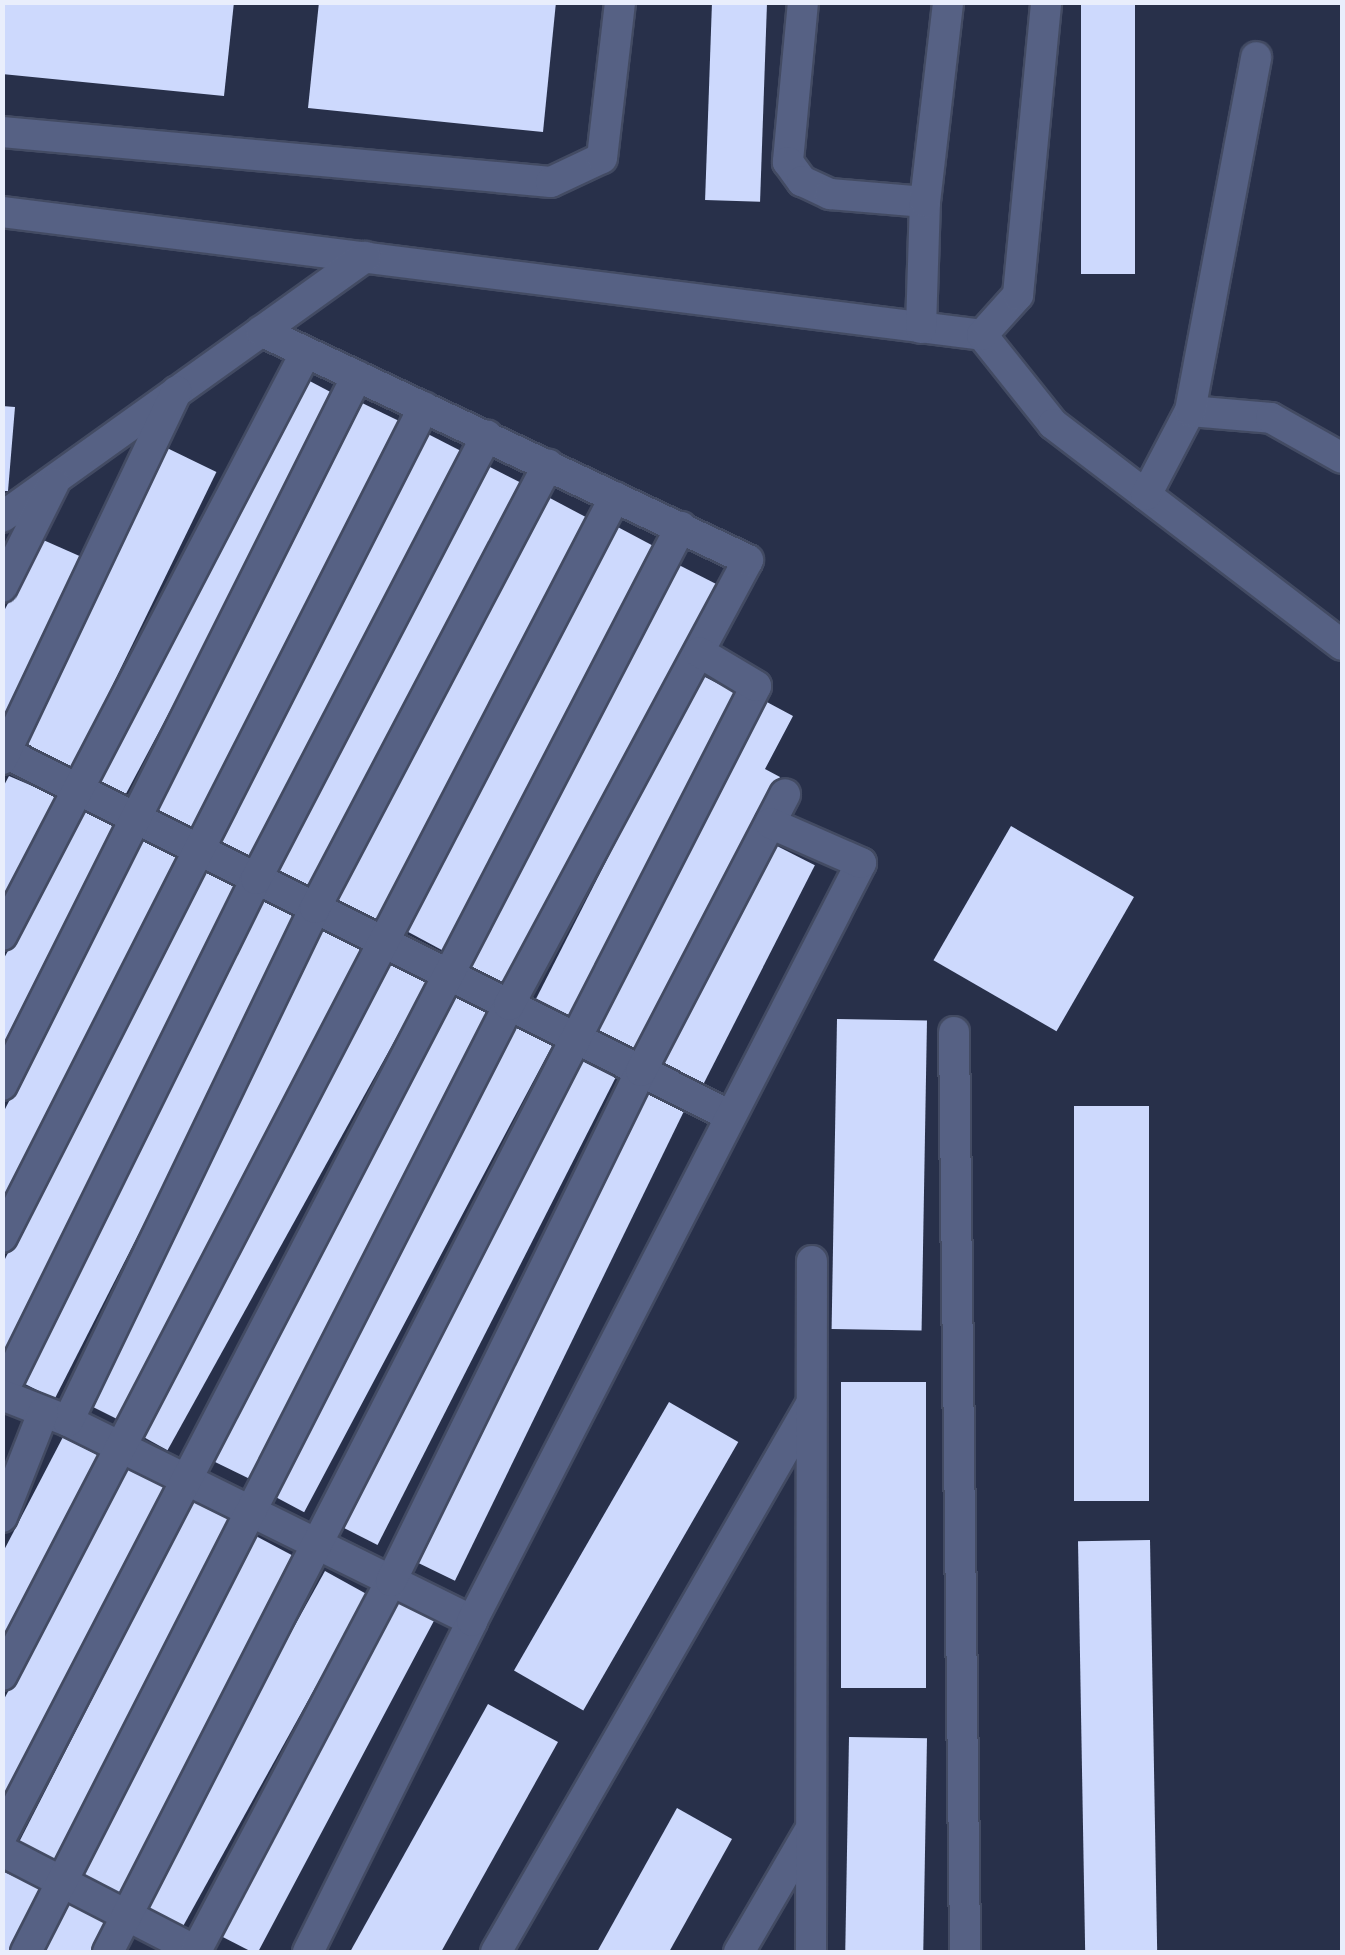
<!DOCTYPE html>
<html>
<head>
<meta charset="utf-8">
<style>
  body { margin:0 }
  #map { position:relative; width:1345px; height:1955px; overflow:hidden; background:#28304a; font-family:Rubik,sans-serif }
  div>[style] { position:absolute }
  [style*='--x'] { left:calc(var(--x)*1px); top:calc(var(--y)*1px); width:calc(var(--w)*1px); rotate:calc(var(--a)*1deg) }
  .building>* { inset:0; background:#cdd9fd; transform-origin:0 0 }
  .roads { filter:drop-shadow(2px 0 #434b63) drop-shadow(-2px 0 #434b63) drop-shadow(0 2px #434b63) drop-shadow(0 -2px #434b63) }
  .minor>* { height:30px; margin:-15px; padding:0 15px; transform-origin:15px; border-radius:15px; background:#566184 }
  span { translate:-50% -50%; white-space:nowrap; text-align:center; line-height:1.15; -webkit-text-stroke:10px #28304a; paint-order:stroke }
  .frame { position:absolute; inset:0; border:5px solid #e9eefc; pointer-events:none }
</style>
</head>
<body>
<div id="map">
  <div class="building">
    <i style="clip-path:polygon(2px 2px,234px 2px,224px 96px,2px 74px)"></i>
    <i style="clip-path:polygon(319px 2px,556px 2px,543px 132px,308px 108px)"></i>
    <i style="left:712px;top:2px;width:55px;height:198px;rotate:2deg"></i>
    <i style="left:1081px;top:2px;width:54px;height:272px"></i>
    <i style="left:304px;top:378px;width:38px;height:453px;rotate:28deg"></i>
    <i style="left:358px;top:401px;width:48px;height:458px;rotate:26deg"></i>
    <i style="clip-path:polygon(2px 406px,15px 407px,8px 491px,2px 491px)"></i>
    <i style="left:424px;top:432px;width:46px;height:460px;rotate:27deg"></i>
    <i style="left:167px;top:448px;width:55px;height:331px;rotate:26deg"></i>
    <i style="left:486px;top:465px;width:42px;height:457px;rotate:27deg"></i>
    <i style="left:548px;top:497px;width:47px;height:456px;rotate:28deg"></i>
    <i style="left:614px;top:525px;width:49px;height:456px;rotate:28deg"></i>
    <i style="clip-path:polygon(41px 539px,84px 558px,2px 723px,2px 615px)"></i>
    <i style="left:675px;top:563px;width:49px;height:456px;rotate:27deg"></i>
    <i style="left:701px;top:675px;width:42px;height:363px;rotate:27deg"></i>
    <i style="clip-path:polygon(765px 701px,793px 716px,765px 769px,780px 777px,636px 1052px,592px 1029px)"></i>
    <i style="clip-path:polygon(9px 776px,58px 797px,2px 901px,2px 789px)"></i>
    <i style="clip-path:polygon(84px 809px,119px 826px,2px 1059px,2px 962px)"></i>
    <i style="left:1011px;top:826px;width:142px;height:155px;rotate:30deg"></i>
    <i style="clip-path:polygon(144px 836px,182px 854px,2px 1207px,2px 1115px)"></i>
    <i style="left:773px;top:844px;width:47px;height:246px;rotate:27deg"></i>
    <i style="clip-path:polygon(201px 865px,240px 884px,2px 1362px,2px 1265px)"></i>
    <i style="left:261px;top:897px;width:44px;height:541px;rotate:27deg"></i>
    <i style="clip-path:polygon(322px 926px,368px 948px,121px 1421px,83px 1402px)"></i>
    <i style="left:389px;top:958px;width:45px;height:538px;rotate:29deg"></i>
    <i style="clip-path:polygon(444px 991px,492px 1012px,252px 1480px,213px 1461px)"></i>
    <i style="left:837px;top:1019px;width:90px;height:310px;rotate:1deg"></i>
    <i style="left:515px;top:1024px;width:43px;height:530px;rotate:28deg"></i>
    <i style="left:578px;top:1059px;width:42px;height:524px;rotate:27deg"></i>
    <i style="left:646px;top:1091px;width:43px;height:524px;rotate:26deg"></i>
    <i style="left:1149px;top:1106px;width:395px;height:75px;rotate:90deg"></i>
    <i style="left:841px;top:1382px;width:85px;height:306px"></i>
    <i style="left:669px;top:1402px;width:80px;height:310px;rotate:30deg"></i>
    <i style="clip-path:polygon(63px 1437px,105px 1459px,2px 1656px,2px 1554px)"></i>
    <i style="clip-path:polygon(127px 1467px,170px 1490px,2px 1806px,2px 1703px)"></i>
    <i style="left:193px;top:1501px;width:48px;height:382px;rotate:27deg"></i>
    <i style="left:254px;top:1535px;width:49px;height:383px;rotate:28deg"></i>
    <i style="left:1150px;top:1540px;width:412px;height:72px;rotate:89deg"></i>
    <i style="left:325px;top:1571px;width:48px;height:382px;rotate:29deg"></i>
    <i style="clip-path:polygon(394px 1595px,436px 1617px,258px 1952px,252px 1952px,215px 1933px)"></i>
    <i style="clip-path:polygon(488px 1704px,558px 1742px,441px 1952px,350px 1952px)"></i>
    <i style="left:849px;top:1737px;width:78px;height:215px;rotate:1deg"></i>
    <i style="clip-path:polygon(677px 1808px,732px 1839px,669px 1952px,597px 1952px)"></i>
    <i style="clip-path:polygon(2px 1871px,47px 1891px,15px 1952px,2px 1952px)"></i>
    <i style="clip-path:polygon(68px 1899px,109px 1924px,95px 1952px,41px 1952px)"></i>
  </div>
  <div class="roads">
    <div class="minor">
      <i style="--x:803;--y:2;--w:161;--a:95.4"></i>
      <i style="--x:788;--y:162;--w:24;--a:54"></i>
      <i style="--x:802;--y:181;--w:31;--a:25"></i>
      <i style="--x:830;--y:194;--w:95;--a:4.8"></i>
      <i style="--x:2;--y:132;--w:551;--a:5.2"></i>
      <i style="--x:551;--y:182;--w:56;--a:-25.2"></i>
      <i style="--x:602;--y:158;--w:157;--a:-83.4"></i>
      <i style="--x:2;--y:212;--w:988;--a:7.15"></i>
      <i style="--x:982;--y:335;--w:114;--a:51.4"></i>
      <i style="--x:1053;--y:424;--w:364;--a:37.4"></i>
      <i style="--x:921;--y:328;--w:126;--a:-88.2"></i>
      <i style="--x:925;--y:202;--w:201;--a:-83.4"></i>
      <i style="--x:982;--y:335;--w:54;--a:-48"></i>
      <i style="--x:1018;--y:295;--w:294;--a:-84.5"></i>
      <i style="--x:1190;--y:411;--w:81;--a:4.9"></i>
      <i style="--x:1271;--y:418;--w:81;--a:29.4"></i>
      <i style="--x:1146;--y:495;--w:95;--a:-62.4"></i>
      <i style="--x:1190;--y:411;--w:360;--a:-79.4"></i>
      <i style="--x:2;--y:517;--w:447;--a:-35.6"></i>
      <i style="--x:2;--y:587;--w:116;--a:-63.4"></i>
      <i style="--x:2;--y:751;--w:813;--a:26.6"></i>
      <i style="--x:2;--y:759;--w:407;--a:-64.6"></i>
      <i style="--x:2;--y:935;--w:657;--a:-62.46"></i>
      <i style="--x:954;--y:1032;--w:920;--a:89.31"></i>
      <i style="--x:2;--y:1085;--w:793;--a:-63.4"></i>
      <i style="--x:2;--y:1237;--w:931;--a:-63.05"></i>
      <i style="--x:2;--y:1393;--w:573;--a:-63.7"></i>
      <i style="--x:256;--y:879;--w:500;--a:-62.5"></i>
      <i style="--x:2;--y:1395;--w:71;--a:21.5"></i>
      <i style="--x:68;--y:1421;--w:451;--a:26.3"></i>
      <i style="--x:68;--y:1421;--w:569;--a:-64.29"></i>
      <i style="--x:315;--y:908;--w:501;--a:-62.26"></i>
      <i style="--x:2;--y:1517;--w:112;--a:-68.5"></i>
      <i style="--x:2;--y:1675;--w:1328;--a:-62.51"></i>
      <i style="--x:2;--y:1835;--w:1474;--a:-62.57"></i>
      <i style="--x:2;--y:1851;--w:220;--a:27.3"></i>
      <i style="--x:196;--y:1951;--w:418;--a:-62.2"></i>
      <i style="--x:391;--y:1581;--w:568;--a:-63.89"></i>
      <i style="--x:641;--y:1071;--w:312;--a:-62.5"></i>
      <i style="--x:26;--y:1952;--w:1063;--a:-62.98"></i>
      <i style="--x:509;--y:1005;--w:505;--a:-61.76"></i>
      <i style="--x:748;--y:560;--w:538;--a:-154.82"></i>
      <i style="--x:108;--y:1952;--w:1422;--a:-62.89"></i>
      <i style="--x:756;--y:686;--w:66;--a:-149.2"></i>
      <i style="--x:308;--y:1952;--w:369;--a:-63.6"></i>
      <i style="--x:472;--y:1621;--w:852;--a:-62.83"></i>
      <i style="--x:861;--y:863;--w:99;--a:-156.3"></i>
      <i style="--x:496;--y:1952;--w:632;--a:-60.11"></i>
      <i style="--x:739;--y:1952;--w:141;--a:-59.8"></i>
      <i style="--x:811;--y:1952;--w:691;--a:-89.92"></i>
    </div>
  </div>
  <div class="frame"></div>
</div>
</body>
</html>
